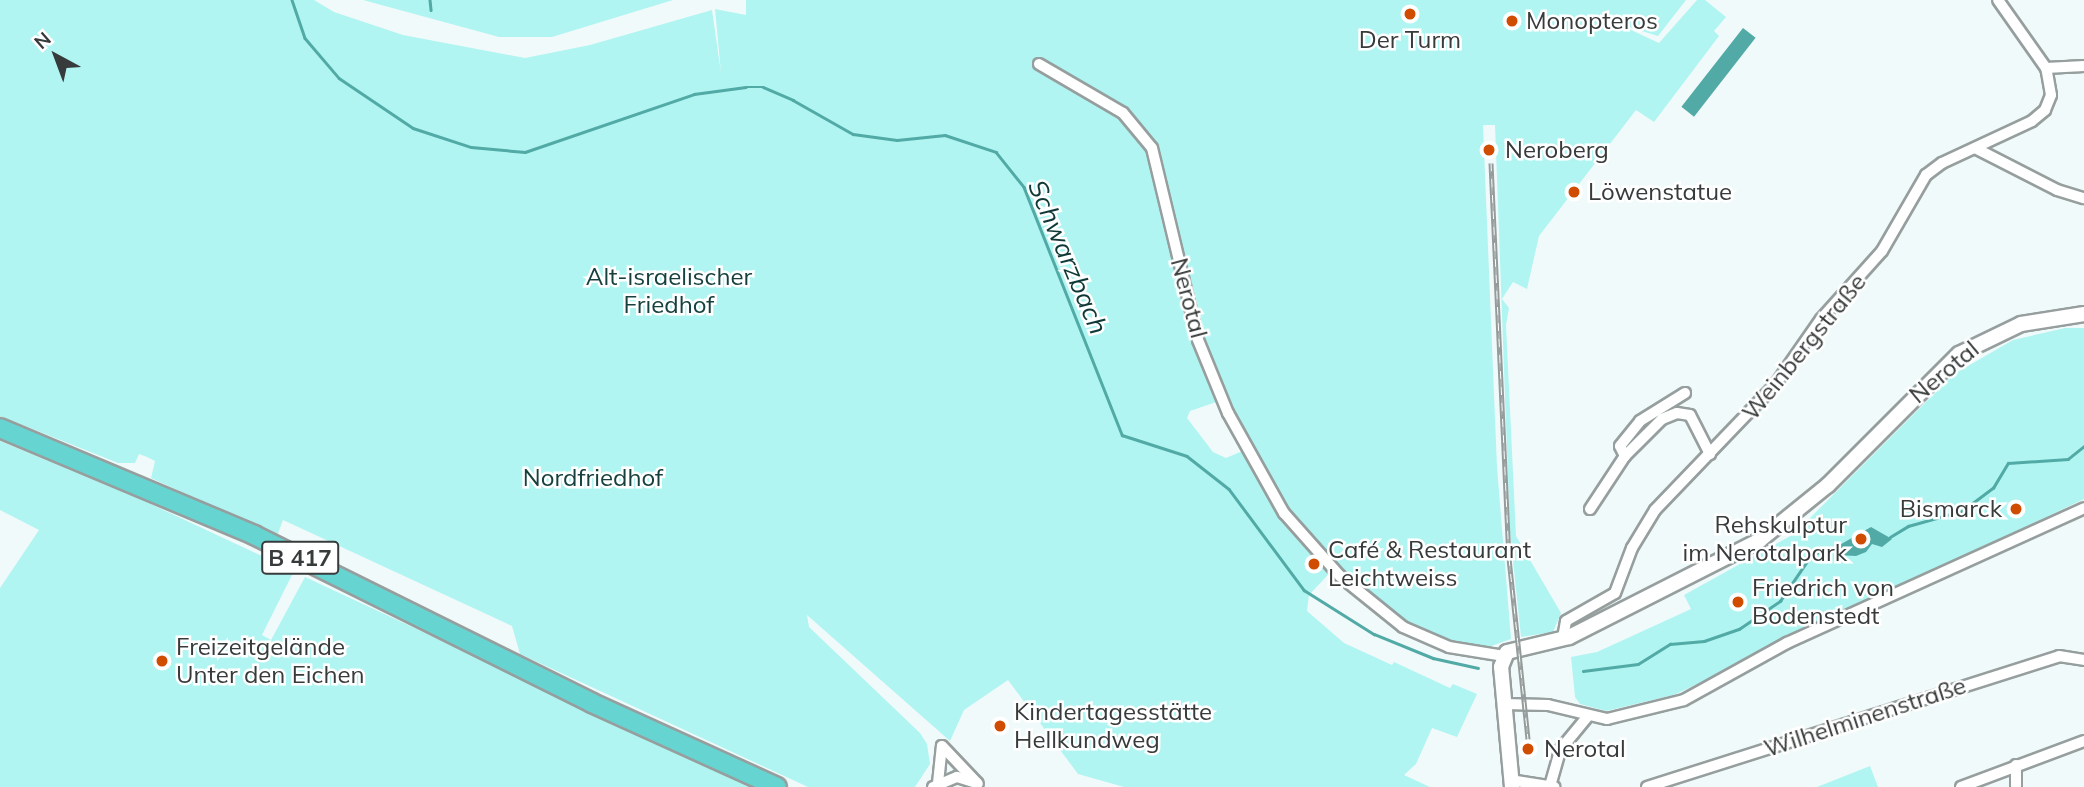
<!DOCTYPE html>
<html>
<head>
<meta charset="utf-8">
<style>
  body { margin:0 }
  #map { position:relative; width:2084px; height:787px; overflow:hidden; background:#f1fafa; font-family:Mulish,sans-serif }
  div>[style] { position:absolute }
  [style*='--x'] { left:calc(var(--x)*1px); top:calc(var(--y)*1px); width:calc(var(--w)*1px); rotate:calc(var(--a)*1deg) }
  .green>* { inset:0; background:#b0f5f1 }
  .water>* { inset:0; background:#51aaa6; transform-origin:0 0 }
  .stream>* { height:2.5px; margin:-1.25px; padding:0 1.25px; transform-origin:1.25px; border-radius:1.25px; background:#51aaa6 }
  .roads { filter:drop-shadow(2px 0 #969e9e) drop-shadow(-2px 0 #969e9e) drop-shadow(0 2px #969e9e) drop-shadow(0 -2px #969e9e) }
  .minor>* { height:10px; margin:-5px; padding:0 5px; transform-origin:5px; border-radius:5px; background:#fff }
  .tertiary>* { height:14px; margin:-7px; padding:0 7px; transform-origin:7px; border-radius:7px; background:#fff }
  .primary>* { height:18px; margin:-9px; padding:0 9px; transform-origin:9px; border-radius:9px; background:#66d4d1 }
  .rail>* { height:5px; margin-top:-2.5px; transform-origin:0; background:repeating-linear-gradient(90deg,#fff 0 8px,#959b9b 0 16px); box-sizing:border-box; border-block:2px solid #959b9b }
  .dots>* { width:19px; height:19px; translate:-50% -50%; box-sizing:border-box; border:4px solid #fff; border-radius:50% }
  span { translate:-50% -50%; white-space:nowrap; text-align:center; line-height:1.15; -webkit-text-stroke:5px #fff; paint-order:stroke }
  .shield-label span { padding:2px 5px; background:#fff; border:2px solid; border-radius:5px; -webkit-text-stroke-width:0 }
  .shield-label { font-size:23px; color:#383b3b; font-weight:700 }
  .poi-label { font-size:24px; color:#383b3b }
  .left { translate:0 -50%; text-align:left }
  .right { translate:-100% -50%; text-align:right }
  .park-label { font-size:24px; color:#16403e }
  .street-label { font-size:24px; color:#383b3b }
  .water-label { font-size:26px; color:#0e3937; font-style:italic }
  .north { position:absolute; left:21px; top:21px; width:70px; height:70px; -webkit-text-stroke:5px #fff; paint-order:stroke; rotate:319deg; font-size:19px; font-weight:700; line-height:28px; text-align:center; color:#383b3b }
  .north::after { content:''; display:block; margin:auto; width:24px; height:32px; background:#383b3b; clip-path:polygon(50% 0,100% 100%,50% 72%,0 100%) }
</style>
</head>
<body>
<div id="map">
  <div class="green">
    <i style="clip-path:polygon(evenodd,0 0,314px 0,334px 12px,403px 35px,525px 58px,590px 45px,712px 10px,721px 73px,715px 9px,746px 15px,746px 0,1686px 0,1658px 36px,1616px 23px,1659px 43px,1697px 0,1705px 0,1726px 17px,1714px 31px,1719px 36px,1654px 122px,1636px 110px,1539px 236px,1527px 289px,1513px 282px,1502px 299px,1509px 308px,1506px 325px,1516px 536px,1561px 613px,1553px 632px,1521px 637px,1510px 532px,1495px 125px,1483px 125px,1497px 467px,1511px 639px,1486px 648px,1445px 644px,1415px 631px,1358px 586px,1338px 564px,1309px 595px,1307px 611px,1344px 643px,1392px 665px,1394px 662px,1450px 688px,1453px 684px,1477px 694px,1457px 737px,1432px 728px,1416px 764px,1404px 775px,1430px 787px,1124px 787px,1078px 774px,1008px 680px,964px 710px,950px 741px,807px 615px,809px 627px,920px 733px,927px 744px,930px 764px,915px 787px,808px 787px,520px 654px,512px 626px,283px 520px,277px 536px,151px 478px,155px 461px,147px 457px,139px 454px,135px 463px,118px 463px,0 416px,0 0,1228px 398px,1252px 447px,1226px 458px,1213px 452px,1187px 418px,1190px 411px,1228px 398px)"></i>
    <i style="clip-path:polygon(363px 0,673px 0,552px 37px,499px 37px)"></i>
    <i style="clip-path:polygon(2065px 328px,2084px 328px,2084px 499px,1674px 695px,1606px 711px,1580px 704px,1575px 697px,1571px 657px,1597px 652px,1691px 609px,1684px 595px,1794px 534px,1954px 374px,2013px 340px)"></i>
    <i style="clip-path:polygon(0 441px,140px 499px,294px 571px,262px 635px,271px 640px,305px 577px,756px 787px,0 787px,0 588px,39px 530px,0 510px)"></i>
    <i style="clip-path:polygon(1870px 766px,1878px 787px,1817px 787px)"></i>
  </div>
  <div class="water">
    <i style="left:1743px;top:28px;width:16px;height:100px;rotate:38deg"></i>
    <i style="clip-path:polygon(1871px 527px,1892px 539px,1882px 547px,1872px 544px,1866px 552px,1856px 556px,1835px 555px,1836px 547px)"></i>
  </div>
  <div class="stream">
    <i style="--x:292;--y:0;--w:40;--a:71.1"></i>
    <i style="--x:305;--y:38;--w:52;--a:49.6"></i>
    <i style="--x:339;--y:78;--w:89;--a:34"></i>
    <i style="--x:413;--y:128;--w:61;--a:18.1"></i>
    <i style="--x:471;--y:147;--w:54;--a:5.3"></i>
    <i style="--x:525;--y:152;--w:179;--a:-18.9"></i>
    <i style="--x:694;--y:94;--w:52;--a:-7.7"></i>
    <i style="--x:746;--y:87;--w:17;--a:0"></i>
    <i style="--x:763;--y:87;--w:33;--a:23"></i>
    <i style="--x:793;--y:100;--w:69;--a:29.5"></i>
    <i style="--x:853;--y:134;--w:44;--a:7.8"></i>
    <i style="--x:897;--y:140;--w:48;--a:-5.9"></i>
    <i style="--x:945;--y:135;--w:54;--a:18.4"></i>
    <i style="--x:996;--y:152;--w:45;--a:51.3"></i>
    <i style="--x:1024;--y:187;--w:267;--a:68.4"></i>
    <i style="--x:1122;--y:435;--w:68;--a:17.9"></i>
    <i style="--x:1187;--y:456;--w:53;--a:38.2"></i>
    <i style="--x:1229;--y:489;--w:126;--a:53.4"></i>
    <i style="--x:1304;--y:590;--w:83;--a:32.2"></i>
    <i style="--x:1374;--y:634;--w:64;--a:22.1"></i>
    <i style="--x:1433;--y:658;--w:46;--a:12.5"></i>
    <i style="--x:430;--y:0;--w:10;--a:84"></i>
    <i style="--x:1890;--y:537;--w:21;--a:-31"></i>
    <i style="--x:1908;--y:526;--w:56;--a:-15.5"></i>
    <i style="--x:1962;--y:511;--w:39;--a:-37"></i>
    <i style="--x:1993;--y:488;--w:29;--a:-59"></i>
    <i style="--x:2008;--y:463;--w:60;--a:-3.8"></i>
    <i style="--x:2068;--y:459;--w:21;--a:-39"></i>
    <i style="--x:1583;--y:671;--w:55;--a:-7.3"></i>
    <i style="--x:1638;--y:664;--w:38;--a:-32"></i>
    <i style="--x:1670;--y:644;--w:34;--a:-5"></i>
    <i style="--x:1704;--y:641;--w:37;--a:-19"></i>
    <i style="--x:1739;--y:629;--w:50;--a:-34.3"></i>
    <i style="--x:1780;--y:601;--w:57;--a:-55.8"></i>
    <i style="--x:1812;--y:554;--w:25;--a:-14"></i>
  </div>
  <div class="roads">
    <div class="minor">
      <i style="--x:1039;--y:64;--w:97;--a:30.3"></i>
      <i style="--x:1123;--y:113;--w:45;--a:50.4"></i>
      <i style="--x:1152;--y:148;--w:197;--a:76.5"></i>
      <i style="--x:1198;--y:340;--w:79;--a:67.7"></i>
      <i style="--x:1228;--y:413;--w:115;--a:60.8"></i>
      <i style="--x:1284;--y:513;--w:84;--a:48.4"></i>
      <i style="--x:1340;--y:576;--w:81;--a:39"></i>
      <i style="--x:1403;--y:627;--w:50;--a:23.5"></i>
      <i style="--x:1449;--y:647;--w:56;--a:9.3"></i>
      <i style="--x:2046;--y:68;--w:38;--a:-3"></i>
      <i style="--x:1975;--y:148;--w:92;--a:27.1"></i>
      <i style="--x:2057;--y:190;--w:28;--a:17"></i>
      <i style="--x:1625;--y:456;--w:11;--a:-117"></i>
      <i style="--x:1620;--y:446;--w:32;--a:-51"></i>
      <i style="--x:1640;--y:421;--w:53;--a:-31.9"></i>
      <i style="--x:1590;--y:509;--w:64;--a:-56.6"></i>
      <i style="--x:1625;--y:456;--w:52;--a:-45"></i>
      <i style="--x:1662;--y:419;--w:16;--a:-22"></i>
      <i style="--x:1677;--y:413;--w:13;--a:9"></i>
      <i style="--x:1690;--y:415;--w:44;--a:62.9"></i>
      <i style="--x:1563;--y:638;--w:17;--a:-80"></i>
      <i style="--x:1566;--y:621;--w:56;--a:-29.7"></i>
      <i style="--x:1615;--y:593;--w:48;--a:-69.3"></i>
      <i style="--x:1632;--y:548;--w:44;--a:-58.8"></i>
      <i style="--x:1655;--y:510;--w:173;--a:-46.2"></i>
      <i style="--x:1775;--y:385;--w:80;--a:-55.1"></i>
      <i style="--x:1821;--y:319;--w:91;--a:-48.1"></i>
      <i style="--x:1882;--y:251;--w:88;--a:-59.9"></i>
      <i style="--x:1926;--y:175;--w:20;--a:-37"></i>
      <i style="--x:1942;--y:163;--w:99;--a:-25"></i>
      <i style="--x:2032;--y:121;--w:17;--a:-40"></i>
      <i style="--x:2045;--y:110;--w:16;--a:-68"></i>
      <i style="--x:2051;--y:95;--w:27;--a:-100"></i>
      <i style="--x:2046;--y:68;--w:83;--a:-125.2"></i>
      <i style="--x:1503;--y:704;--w:45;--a:1.3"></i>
      <i style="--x:1548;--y:705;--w:61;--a:13.3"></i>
      <i style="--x:1607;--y:719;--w:79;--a:-13.9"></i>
      <i style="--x:1684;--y:700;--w:118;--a:-29"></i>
      <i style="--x:1787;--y:643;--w:326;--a:-24.4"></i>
      <i style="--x:2016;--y:765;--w:22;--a:90"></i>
      <i style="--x:1510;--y:780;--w:45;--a:9"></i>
      <i style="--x:938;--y:783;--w:37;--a:-84"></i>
      <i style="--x:942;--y:746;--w:52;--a:46.5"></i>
      <i style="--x:1550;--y:786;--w:37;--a:-74"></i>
      <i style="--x:1560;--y:750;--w:44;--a:-50.5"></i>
      <i style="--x:933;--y:787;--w:26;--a:-23"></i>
      <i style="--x:957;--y:777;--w:21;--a:17"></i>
      <i style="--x:1647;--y:787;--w:432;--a:-17.6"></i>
      <i style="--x:2059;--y:656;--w:25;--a:9"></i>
      <i style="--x:1961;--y:787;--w:131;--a:-20.5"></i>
    </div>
    <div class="tertiary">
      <i style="--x:1512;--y:787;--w:121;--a:-95.2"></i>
      <i style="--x:1501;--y:667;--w:16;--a:-68"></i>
      <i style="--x:1507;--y:652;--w:64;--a:-13.6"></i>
      <i style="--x:1569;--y:637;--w:214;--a:-26.9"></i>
      <i style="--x:1760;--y:540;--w:87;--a:-39"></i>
      <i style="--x:1828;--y:485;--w:185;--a:-45"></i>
      <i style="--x:1959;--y:354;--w:69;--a:-25.8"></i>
      <i style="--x:2021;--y:324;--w:64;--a:-9"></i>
    </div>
    <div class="primary">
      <i style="--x:0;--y:428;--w:276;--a:22.8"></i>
      <i style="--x:254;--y:535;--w:377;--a:26.4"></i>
      <i style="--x:592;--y:703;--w:203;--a:24.4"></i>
    </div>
  </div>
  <div class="rail">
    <i style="--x:1491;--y:163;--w:395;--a:87.4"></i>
    <i style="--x:1509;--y:558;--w:182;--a:84"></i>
  </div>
  <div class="dots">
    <i style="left:1410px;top:14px;background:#d04c00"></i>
    <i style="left:1512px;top:21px;background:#d04c00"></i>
    <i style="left:1489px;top:150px;background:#d04c00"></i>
    <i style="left:1574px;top:192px;background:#d04c00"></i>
    <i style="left:2016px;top:509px;background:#d04c00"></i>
    <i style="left:1861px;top:539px;background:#d04c00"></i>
    <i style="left:1314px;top:564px;background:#d04c00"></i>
    <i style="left:1738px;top:602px;background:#d04c00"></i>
    <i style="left:162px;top:661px;background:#d04c00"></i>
    <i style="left:1000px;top:726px;background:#d04c00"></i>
    <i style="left:1528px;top:749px;background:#d04c00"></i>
  </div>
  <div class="shield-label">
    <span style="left:300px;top:558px">B 417</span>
  </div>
  <div class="poi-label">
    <span class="left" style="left:1526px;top:21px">Monopteros</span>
    <span style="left:1410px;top:40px">Der Turm</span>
    <span class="left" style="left:1505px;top:150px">Neroberg</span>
    <span class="left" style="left:1588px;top:192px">Löwenstatue</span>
    <span class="right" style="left:2002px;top:509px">Bismarck</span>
    <span class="right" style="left:1847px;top:539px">Rehskulptur<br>im Nerotalpark</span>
    <span class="left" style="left:1328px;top:564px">Café &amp; Restaurant<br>Leichtweiss</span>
    <span class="left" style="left:1752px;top:602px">Friedrich von<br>Bodenstedt</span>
    <span class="left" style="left:176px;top:661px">Freizeitgelände<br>Unter den Eichen</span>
    <span class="left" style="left:1014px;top:726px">Kindertagesstätte<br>Hellkundweg</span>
    <span class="left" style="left:1544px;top:749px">Nerotal</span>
  </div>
  <div class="park-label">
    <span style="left:669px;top:291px">Alt-israelischer<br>Friedhof</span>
    <span style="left:593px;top:478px">Nordfriedhof</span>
  </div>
  <div class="street-label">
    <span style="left:1189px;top:298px;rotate:75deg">Nerotal</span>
    <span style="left:1804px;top:347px;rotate:-51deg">Weinbergstraße</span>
    <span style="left:1944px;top:372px;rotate:-40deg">Nerotal</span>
    <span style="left:1865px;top:717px;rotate:-18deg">Wilhelminenstraße</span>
  </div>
  <div class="water-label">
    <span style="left:1068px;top:257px;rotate:67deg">Schwarzbach</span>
  </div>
  <div class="north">N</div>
</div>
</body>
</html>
